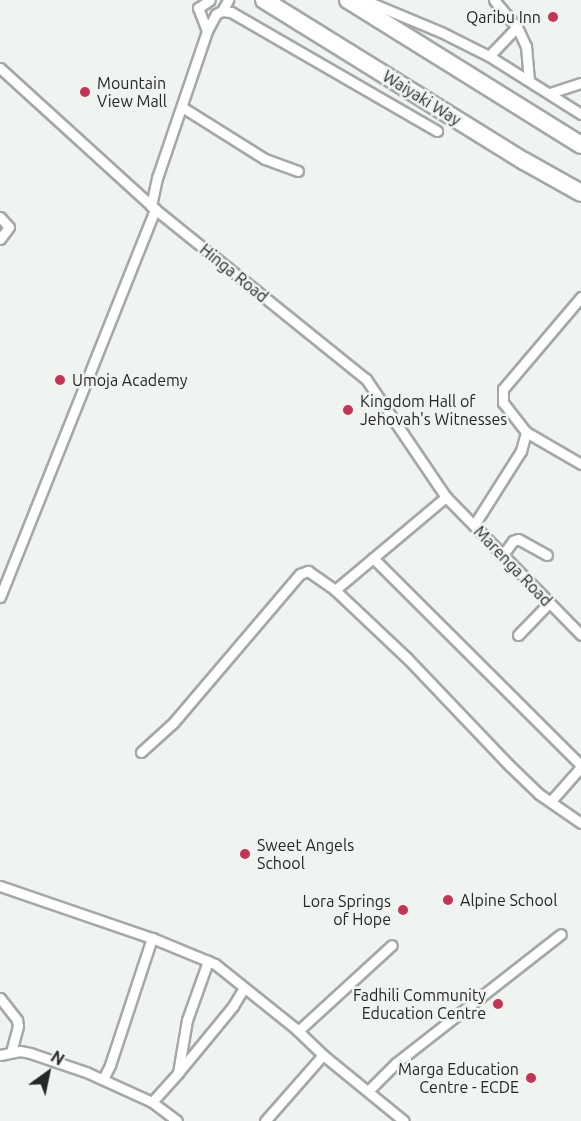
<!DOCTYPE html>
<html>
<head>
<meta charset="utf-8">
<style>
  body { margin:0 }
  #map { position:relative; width:581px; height:1121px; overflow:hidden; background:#eff4f1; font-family:Ubuntu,sans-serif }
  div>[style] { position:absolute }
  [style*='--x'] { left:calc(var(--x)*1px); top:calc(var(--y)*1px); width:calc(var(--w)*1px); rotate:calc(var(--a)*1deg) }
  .roads { filter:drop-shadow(2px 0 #a4a9a6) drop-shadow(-2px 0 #a4a9a6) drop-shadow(0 2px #a4a9a6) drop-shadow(0 -2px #a4a9a6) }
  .street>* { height:9px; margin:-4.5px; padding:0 4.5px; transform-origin:4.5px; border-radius:4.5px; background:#fff }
  .highway>* { height:16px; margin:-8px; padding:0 8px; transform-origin:8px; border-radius:8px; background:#fff }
  .dots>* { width:16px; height:16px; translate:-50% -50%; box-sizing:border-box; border:3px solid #eff4f1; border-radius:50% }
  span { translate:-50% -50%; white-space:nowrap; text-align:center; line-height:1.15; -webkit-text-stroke:5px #eff4f1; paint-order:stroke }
  .poi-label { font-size:16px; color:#262827 }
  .right { translate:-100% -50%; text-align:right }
  .left { translate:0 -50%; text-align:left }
  .street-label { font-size:16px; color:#262827 }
  .north { position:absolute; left:18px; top:1043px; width:60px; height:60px; -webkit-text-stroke:4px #eff4f1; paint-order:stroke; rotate:33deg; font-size:16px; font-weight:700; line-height:24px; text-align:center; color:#262827 }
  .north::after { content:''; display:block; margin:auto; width:21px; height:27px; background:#262827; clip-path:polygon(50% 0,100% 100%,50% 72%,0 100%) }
</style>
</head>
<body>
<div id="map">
  <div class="roads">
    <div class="street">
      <i style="--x:364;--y:0;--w:83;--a:22.6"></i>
      <i style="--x:441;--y:32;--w:54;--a:26.6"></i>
      <i style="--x:489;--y:56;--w:109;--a:32.2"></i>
      <i style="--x:494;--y:0;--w:35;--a:50"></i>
      <i style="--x:517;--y:27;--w:21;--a:65"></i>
      <i style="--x:526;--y:46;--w:34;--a:85"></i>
      <i style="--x:222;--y:11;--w:13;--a:-61"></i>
      <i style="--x:207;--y:31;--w:25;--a:-111"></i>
      <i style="--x:198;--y:8;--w:14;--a:-34"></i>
      <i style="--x:489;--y:56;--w:40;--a:-46"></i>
      <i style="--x:0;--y:68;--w:210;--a:42.3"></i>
      <i style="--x:155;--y:209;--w:271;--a:38.9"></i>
      <i style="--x:366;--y:379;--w:143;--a:55.9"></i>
      <i style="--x:446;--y:497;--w:193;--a:45.6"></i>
      <i style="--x:550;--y:93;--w:33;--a:-18"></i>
      <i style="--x:182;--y:107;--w:98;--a:32.1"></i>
      <i style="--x:265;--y:159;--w:35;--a:20"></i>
      <i style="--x:151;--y:206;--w:29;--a:-78"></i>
      <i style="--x:157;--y:178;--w:155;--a:-71.2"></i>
      <i style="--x:207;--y:31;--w:19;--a:-62"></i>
      <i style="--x:216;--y:14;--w:7;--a:-27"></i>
      <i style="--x:222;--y:11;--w:9;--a:6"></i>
      <i style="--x:231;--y:12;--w:238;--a:30"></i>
      <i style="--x:0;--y:217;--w:13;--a:48"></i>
      <i style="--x:9;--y:227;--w:15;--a:127"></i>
      <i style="--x:526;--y:432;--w:64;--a:30.2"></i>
      <i style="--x:474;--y:525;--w:88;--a:-57.6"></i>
      <i style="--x:521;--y:451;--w:20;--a:-75"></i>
      <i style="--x:526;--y:432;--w:37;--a:-128"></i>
      <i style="--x:503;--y:403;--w:14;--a:-90"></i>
      <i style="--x:503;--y:389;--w:121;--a:-49.7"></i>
      <i style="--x:502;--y:556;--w:19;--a:-54"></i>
      <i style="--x:513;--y:541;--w:5;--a:-22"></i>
      <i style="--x:518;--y:539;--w:33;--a:29"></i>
      <i style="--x:373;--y:558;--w:293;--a:44.9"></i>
      <i style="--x:335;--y:590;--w:99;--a:43.4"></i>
      <i style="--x:407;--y:658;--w:149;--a:46.4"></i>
      <i style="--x:510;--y:766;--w:40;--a:44"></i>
      <i style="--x:539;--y:794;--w:51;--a:34.6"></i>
      <i style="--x:0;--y:597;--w:418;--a:-68.2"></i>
      <i style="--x:518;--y:635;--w:45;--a:-45.9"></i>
      <i style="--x:141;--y:752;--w:43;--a:-42.2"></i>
      <i style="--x:173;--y:723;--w:196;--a:-49.6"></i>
      <i style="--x:300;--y:574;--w:9;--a:-21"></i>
      <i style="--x:308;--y:571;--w:33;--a:35"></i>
      <i style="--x:335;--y:590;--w:145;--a:-40"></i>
      <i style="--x:551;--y:801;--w:45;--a:-48.6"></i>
      <i style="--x:0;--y:886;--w:161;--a:18.9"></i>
      <i style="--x:152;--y:938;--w:68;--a:22.4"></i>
      <i style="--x:215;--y:964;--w:102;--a:38.7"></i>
      <i style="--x:295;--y:1028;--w:39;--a:44"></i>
      <i style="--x:323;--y:1055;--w:104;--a:39.2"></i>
      <i style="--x:0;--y:998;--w:28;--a:52"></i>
      <i style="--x:17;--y:1020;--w:6;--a:81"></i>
      <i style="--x:18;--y:1026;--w:27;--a:105"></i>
      <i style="--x:298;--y:1031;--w:127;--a:-42.5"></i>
      <i style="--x:0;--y:1055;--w:20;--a:-11"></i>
      <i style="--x:20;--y:1051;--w:10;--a:11"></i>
      <i style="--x:30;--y:1053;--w:59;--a:18.7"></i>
      <i style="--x:86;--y:1072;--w:72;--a:24.4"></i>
      <i style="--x:152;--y:1102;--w:31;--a:37"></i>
      <i style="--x:178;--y:1073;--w:87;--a:-50.6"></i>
      <i style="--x:233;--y:1006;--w:21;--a:-59"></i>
      <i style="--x:103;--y:1079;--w:16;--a:-63"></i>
      <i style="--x:110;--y:1065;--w:134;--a:-71.7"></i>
      <i style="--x:368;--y:1091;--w:40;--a:-45"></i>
      <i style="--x:396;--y:1063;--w:209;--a:-38"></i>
      <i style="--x:152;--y:1102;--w:39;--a:-48"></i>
      <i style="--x:178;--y:1073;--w:54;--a:-80.4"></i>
      <i style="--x:187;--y:1020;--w:63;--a:-70.4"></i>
      <i style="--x:265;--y:1121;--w:88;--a:-48.7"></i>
    </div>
    <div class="highway">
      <i style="--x:264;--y:0;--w:306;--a:31.8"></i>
      <i style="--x:524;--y:161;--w:65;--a:29.3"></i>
      <i style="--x:348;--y:0;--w:274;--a:31.9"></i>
    </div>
  </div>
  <div class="dots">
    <i style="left:553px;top:17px;background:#c43454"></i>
    <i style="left:85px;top:92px;background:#c43454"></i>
    <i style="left:60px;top:380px;background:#c43454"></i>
    <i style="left:348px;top:410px;background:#c43454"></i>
    <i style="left:245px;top:854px;background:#c43454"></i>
    <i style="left:448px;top:900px;background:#c43454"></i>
    <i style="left:403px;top:910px;background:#c43454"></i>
    <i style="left:498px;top:1004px;background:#c43454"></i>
    <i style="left:531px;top:1078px;background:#c43454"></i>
  </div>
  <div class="poi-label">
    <span class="right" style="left:541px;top:17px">Qaribu Inn</span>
    <span class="left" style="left:97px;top:92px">Mountain<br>View Mall</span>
    <span class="left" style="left:72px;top:380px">Umoja Academy</span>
    <span class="left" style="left:360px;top:410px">Kingdom Hall of<br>Jehovah's Witnesses</span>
    <span class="left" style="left:257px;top:854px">Sweet Angels<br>School</span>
    <span class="left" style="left:460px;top:900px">Alpine School</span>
    <span class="right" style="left:391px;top:910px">Lora Springs<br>of Hope</span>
    <span class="right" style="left:486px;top:1004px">Fadhili Community<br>Education Centre</span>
    <span class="right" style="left:519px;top:1078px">Marga Education<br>Centre - ECDE</span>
  </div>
  <div class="street-label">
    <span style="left:422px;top:98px;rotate:32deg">Waiyaki Way</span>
    <span style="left:234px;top:273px;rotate:39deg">Hinga Road</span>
    <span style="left:513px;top:566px;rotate:46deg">Marenga Road</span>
  </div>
  <div class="north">N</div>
</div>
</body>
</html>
